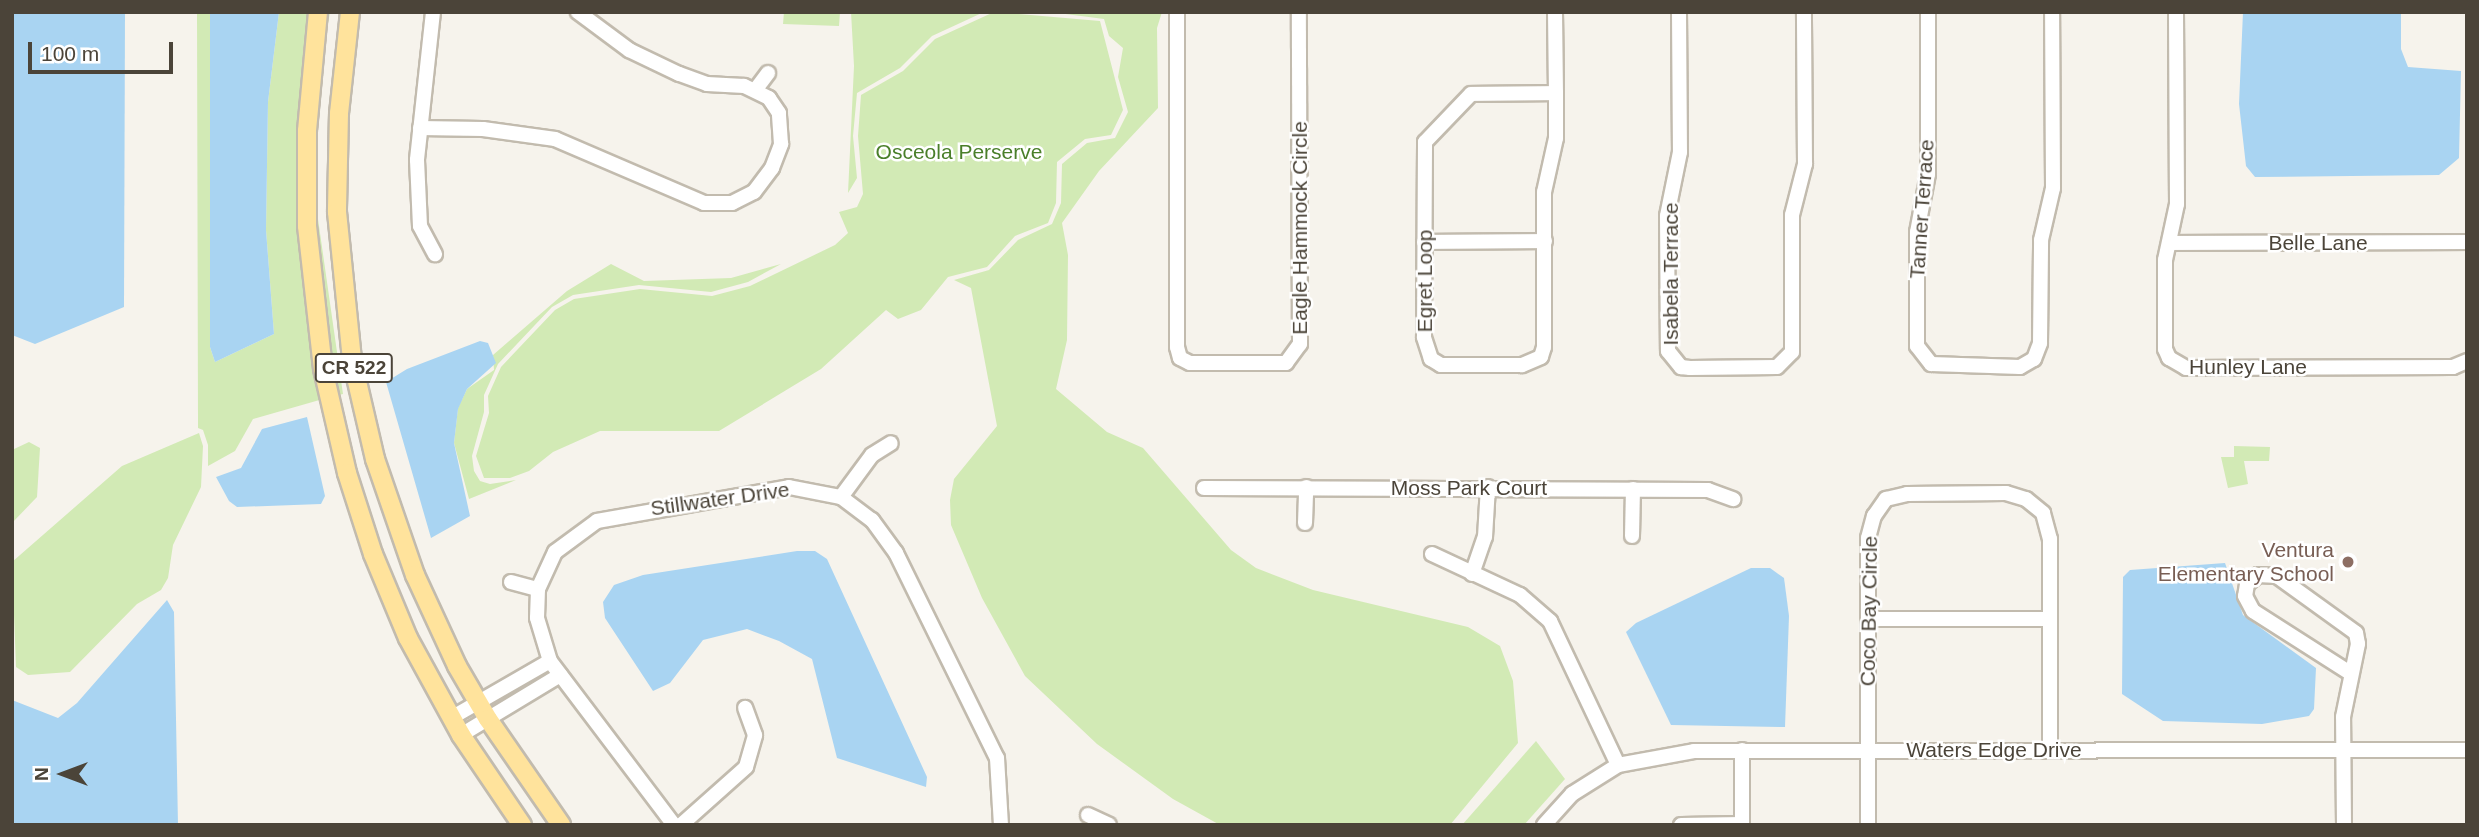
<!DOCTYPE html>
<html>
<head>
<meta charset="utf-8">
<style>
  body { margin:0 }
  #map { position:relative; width:2479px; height:837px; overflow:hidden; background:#f6f3ec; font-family:Arial,sans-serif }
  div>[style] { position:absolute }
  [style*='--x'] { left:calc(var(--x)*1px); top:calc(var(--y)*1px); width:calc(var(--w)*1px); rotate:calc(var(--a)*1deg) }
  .green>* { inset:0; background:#d2eab5 }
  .water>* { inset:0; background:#a9d4f2 }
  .roads { filter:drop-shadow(2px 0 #c2bbae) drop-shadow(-2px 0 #c2bbae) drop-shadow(0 2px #c2bbae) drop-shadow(0 -2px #c2bbae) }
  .minor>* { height:14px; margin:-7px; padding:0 7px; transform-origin:7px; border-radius:7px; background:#fff }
  .major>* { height:18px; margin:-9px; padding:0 9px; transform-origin:9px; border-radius:9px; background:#ffe39c }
  .dots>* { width:19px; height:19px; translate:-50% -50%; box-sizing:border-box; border:4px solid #fff; border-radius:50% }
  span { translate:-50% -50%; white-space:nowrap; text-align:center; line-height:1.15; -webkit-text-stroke:5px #fff; paint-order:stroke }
  .shield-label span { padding:2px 5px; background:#fff; border:2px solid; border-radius:5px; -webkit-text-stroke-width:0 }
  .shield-label { font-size:19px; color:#4b4439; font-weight:700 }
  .park-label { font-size:21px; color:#4a7f2a }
  .street-label { font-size:21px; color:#4b4439 }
  .education-label { font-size:21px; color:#785e54 }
  .right { translate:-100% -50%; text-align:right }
  .frame { position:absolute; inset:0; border:14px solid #4b4439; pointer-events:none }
  .north { position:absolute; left:28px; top:739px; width:70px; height:70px; -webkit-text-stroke:5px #fff; paint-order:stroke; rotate:270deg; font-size:19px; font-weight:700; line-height:28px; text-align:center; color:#4b4439 }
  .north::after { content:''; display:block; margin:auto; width:24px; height:32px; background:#4b4439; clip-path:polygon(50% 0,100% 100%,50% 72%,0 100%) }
  .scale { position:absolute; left:28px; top:42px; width:145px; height:32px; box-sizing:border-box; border:4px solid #4b4439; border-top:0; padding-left:9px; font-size:21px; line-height:24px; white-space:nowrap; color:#4b4439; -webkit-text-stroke:5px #fff; paint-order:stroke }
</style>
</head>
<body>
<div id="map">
  <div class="green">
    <i style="clip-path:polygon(197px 12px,210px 12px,210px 347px,215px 362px,274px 334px,266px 230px,268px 102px,279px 12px,313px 12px,304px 81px,323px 399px,253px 419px,235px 451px,208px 466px,208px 445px,203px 430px,198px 428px)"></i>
    <i style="clip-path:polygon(324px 12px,330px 12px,316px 94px,315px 198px,343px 394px,334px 396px,316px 269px,312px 180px,316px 82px)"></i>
    <i style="clip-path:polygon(784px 12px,840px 12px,839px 26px,783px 24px)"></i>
    <i style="clip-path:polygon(851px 12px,984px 12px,932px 36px,900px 68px,857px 93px,853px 136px,857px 178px,848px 193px,854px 66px)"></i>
    <i style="clip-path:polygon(994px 12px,1100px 21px,1123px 110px,1111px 135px,1085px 139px,1057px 162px,1056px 203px,1048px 223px,1015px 236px,987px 267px,948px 277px,921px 310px,898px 319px,886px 310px,821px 369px,719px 431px,600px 431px,553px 452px,529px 471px,510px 478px,484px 478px,476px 456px,489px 413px,488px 396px,501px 367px,555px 310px,574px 299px,640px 289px,712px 296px,750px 286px,835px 245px,848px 233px,839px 212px,857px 207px,863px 194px,858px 136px,861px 95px,903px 71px,935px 39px)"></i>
    <i style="clip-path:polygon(1050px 12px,1162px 12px,1157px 28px,1158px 108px,1099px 171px,1062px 223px,1068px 255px,1067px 340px,1056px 389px,1107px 432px,1143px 448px,1231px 550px,1256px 568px,1313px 590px,1468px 627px,1500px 646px,1513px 681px,1518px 743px,1450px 825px,1220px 825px,1173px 799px,1097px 744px,1025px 676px,982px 598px,951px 525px,950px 500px,954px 479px,997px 426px,971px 288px,954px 280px,989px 270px,1018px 240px,1052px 224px,1061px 203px,1062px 164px,1087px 143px,1115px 138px,1128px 112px,1118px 77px,1123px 48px,1109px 36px,1104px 19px)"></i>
    <i style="clip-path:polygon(611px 264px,644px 281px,731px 278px,781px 264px,748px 282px,711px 292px,639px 285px,573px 295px,552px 307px,498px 364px,484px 395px,484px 412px,472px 456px,474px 471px,480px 481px,490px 484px,516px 480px,469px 499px,454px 443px,458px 408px,467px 389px,494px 370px,493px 355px,567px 291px)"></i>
    <i style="clip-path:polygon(199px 433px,203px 446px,201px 487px,173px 545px,168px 578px,161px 590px,137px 604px,70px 672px,28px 675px,16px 667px,12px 562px,122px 466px)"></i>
    <i style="clip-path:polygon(29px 442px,40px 448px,37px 497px,12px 523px,12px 450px)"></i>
    <i style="clip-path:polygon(2234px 446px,2270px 447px,2269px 461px,2244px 461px,2248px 484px,2228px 488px,2221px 457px,2234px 457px)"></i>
    <i style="clip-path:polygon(1536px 741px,1565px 779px,1524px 825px,1462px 825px)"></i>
  </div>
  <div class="water">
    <i style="clip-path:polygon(12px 12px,125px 12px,124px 307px,35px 344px,12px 335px)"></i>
    <i style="clip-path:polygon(210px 12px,279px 12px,268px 102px,266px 230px,274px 334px,215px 362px,210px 347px)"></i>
    <i style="clip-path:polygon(2243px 12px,2401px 12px,2401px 49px,2408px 67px,2461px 71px,2459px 158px,2439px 175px,2255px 177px,2246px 166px,2239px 104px)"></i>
    <i style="clip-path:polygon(480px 341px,488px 343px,496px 363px,467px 389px,458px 409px,454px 443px,470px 516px,431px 538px,386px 382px,407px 369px)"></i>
    <i style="clip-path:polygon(307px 417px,325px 496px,321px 504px,237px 507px,229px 501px,216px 477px,241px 468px,262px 429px)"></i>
    <i style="clip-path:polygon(797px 551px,815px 551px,827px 559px,927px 777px,926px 787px,837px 758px,812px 659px,779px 641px,747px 629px,703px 640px,670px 683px,653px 691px,605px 618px,603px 602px,614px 585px,643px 575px)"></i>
    <i style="clip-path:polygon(2225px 563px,2243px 615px,2316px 668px,2314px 709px,2309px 716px,2262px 724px,2163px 721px,2122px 694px,2123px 577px,2130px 570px)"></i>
    <i style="clip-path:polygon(1751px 568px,1770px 568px,1784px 578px,1789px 616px,1785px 727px,1671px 725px,1626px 632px,1636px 623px)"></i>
    <i style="clip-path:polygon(167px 600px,174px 612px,178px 825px,12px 825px,12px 700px,58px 718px,77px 703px)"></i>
  </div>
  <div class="roads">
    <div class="minor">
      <i style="--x:433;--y:12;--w:149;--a:96.2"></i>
      <i style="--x:417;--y:160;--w:66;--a:87.4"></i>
      <i style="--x:420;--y:226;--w:32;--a:62"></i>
      <i style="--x:1177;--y:12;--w:335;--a:90"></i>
      <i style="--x:1177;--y:347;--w:11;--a:75"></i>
      <i style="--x:1180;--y:358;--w:11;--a:27"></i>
      <i style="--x:1190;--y:363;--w:96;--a:0"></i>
      <i style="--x:1286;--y:363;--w:24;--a:-54"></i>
      <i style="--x:1300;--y:344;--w:332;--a:-90.2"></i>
      <i style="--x:1555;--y:12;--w:81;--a:89.3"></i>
      <i style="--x:1556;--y:93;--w:45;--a:90"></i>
      <i style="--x:1556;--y:138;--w:55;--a:102.5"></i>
      <i style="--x:1544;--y:192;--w:155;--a:90"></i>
      <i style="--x:1544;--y:347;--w:10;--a:107"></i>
      <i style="--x:1541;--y:357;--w:21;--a:157"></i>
      <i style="--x:1522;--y:365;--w:81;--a:180"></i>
      <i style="--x:1441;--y:365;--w:12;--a:-149"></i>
      <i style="--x:1431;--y:359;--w:23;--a:-108"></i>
      <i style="--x:1424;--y:337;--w:195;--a:-89.7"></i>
      <i style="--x:1425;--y:142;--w:66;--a:-46.2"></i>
      <i style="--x:1471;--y:94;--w:85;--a:-0.7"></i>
      <i style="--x:1679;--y:12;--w:140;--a:89.6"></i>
      <i style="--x:1680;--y:152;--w:65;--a:101.5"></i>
      <i style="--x:1667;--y:216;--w:135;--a:89.6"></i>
      <i style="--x:1668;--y:351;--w:21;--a:51"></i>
      <i style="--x:1681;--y:367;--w:9;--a:6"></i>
      <i style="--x:1690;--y:368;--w:87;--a:-0.7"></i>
      <i style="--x:1777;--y:367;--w:21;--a:-45"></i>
      <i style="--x:1792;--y:352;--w:137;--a:-90"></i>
      <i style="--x:1792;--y:215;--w:53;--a:-75.7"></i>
      <i style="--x:1805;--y:164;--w:152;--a:-90.4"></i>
      <i style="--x:1928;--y:12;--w:162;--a:90"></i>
      <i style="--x:1928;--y:174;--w:59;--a:100.7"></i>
      <i style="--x:1917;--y:232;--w:114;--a:90"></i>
      <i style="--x:1917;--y:346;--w:23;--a:52"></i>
      <i style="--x:1931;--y:364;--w:89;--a:1.9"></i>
      <i style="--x:2020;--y:367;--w:16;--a:-30"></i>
      <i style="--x:2034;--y:359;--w:17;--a:-69"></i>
      <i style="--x:2040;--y:343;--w:103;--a:-89.4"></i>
      <i style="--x:2041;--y:240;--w:53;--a:-77"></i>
      <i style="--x:2053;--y:188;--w:176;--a:-90.3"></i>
      <i style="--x:2176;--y:12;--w:192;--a:89.7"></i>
      <i style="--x:2177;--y:204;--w:57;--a:102.1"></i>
      <i style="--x:2165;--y:260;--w:89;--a:90"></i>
      <i style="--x:2165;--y:349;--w:10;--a:66"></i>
      <i style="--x:2169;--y:358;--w:20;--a:30"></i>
      <i style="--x:2186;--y:368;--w:267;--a:-0.2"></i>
      <i style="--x:2453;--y:367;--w:15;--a:-23"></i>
      <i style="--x:756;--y:89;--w:20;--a:-53"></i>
      <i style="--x:420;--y:128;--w:63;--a:0.9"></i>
      <i style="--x:483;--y:129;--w:73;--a:7.9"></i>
      <i style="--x:555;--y:139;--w:162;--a:23.2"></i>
      <i style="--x:704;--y:203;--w:28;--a:0"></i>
      <i style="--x:732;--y:203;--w:25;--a:-27"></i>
      <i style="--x:754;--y:192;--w:30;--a:-53"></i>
      <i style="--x:772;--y:168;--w:26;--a:-69"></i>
      <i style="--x:781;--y:144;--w:31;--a:-94"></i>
      <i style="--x:779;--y:113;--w:18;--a:-124"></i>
      <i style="--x:769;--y:98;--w:28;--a:-154"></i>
      <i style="--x:744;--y:86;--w:37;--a:-177"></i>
      <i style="--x:707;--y:84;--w:30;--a:-160"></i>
      <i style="--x:679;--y:74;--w:55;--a:-154.4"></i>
      <i style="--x:629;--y:50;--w:64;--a:-143.3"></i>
      <i style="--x:1424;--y:242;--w:121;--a:-0.5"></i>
      <i style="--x:2169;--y:243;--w:298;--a:-0.2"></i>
      <i style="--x:1204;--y:488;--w:504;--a:0.23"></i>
      <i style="--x:1708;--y:490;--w:27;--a:20"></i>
      <i style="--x:841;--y:497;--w:52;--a:-53.6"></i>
      <i style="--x:872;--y:455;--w:22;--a:-32"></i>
      <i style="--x:1305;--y:523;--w:36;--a:-88"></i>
      <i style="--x:1632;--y:536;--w:47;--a:-88.8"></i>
      <i style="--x:1432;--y:554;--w:97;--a:25"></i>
      <i style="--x:1520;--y:595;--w:40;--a:41"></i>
      <i style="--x:1550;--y:621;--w:159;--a:64.7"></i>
      <i style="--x:1472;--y:574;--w:39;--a:-71"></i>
      <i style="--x:1485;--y:537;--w:50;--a:-86.6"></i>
      <i style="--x:511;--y:582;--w:28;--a:15"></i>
      <i style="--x:1868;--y:619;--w:182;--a:0"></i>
      <i style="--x:451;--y:718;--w:114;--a:-29.9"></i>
      <i style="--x:461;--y:735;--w:116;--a:-31.2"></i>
      <i style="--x:1088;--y:815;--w:23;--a:25"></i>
      <i style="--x:674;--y:825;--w:206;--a:-127.1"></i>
      <i style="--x:550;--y:661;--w:45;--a:-106.8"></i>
      <i style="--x:537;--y:618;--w:29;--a:-88"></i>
      <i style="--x:538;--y:589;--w:41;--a:-65.3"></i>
      <i style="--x:555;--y:552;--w:52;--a:-36.4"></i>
      <i style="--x:597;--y:521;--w:195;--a:-10"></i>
      <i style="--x:789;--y:487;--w:53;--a:10.9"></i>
      <i style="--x:841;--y:497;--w:39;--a:37"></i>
      <i style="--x:872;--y:520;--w:41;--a:54"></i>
      <i style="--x:896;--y:553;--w:229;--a:63.8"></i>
      <i style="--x:997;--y:758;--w:67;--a:86.6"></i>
      <i style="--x:681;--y:825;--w:87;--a:-41.7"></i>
      <i style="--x:746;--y:767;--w:33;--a:-74"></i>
      <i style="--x:755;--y:735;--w:29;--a:-110"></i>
      <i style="--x:1544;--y:825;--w:42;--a:-47.9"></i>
      <i style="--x:1572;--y:794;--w:54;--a:-32.2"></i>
      <i style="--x:1618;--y:765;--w:77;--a:-10.4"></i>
      <i style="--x:1694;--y:751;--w:773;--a:-0.07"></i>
      <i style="--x:1681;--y:825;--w:61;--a:-0.9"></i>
      <i style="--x:1742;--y:825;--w:75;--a:-90"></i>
      <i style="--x:1868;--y:825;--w:287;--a:-90"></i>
      <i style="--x:1868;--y:538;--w:23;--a:-75"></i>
      <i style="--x:1874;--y:516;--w:21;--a:-55"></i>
      <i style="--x:1886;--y:499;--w:22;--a:-13"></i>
      <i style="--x:1907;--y:494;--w:99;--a:-0.6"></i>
      <i style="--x:2006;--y:493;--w:21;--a:17"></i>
      <i style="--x:2026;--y:499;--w:22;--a:39"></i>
      <i style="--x:2043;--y:513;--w:27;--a:75"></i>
      <i style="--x:2050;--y:539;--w:211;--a:90"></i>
      <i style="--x:2344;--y:825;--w:108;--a:-90.5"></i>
      <i style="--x:2343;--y:717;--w:75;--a:-78.4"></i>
      <i style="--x:2358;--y:644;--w:11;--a:-100"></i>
      <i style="--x:2356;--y:633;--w:97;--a:-144.2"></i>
      <i style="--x:2277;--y:576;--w:19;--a:-177"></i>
      <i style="--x:2258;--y:575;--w:14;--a:141"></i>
      <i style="--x:2247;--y:584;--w:12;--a:99"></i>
      <i style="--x:2245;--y:596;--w:17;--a:62"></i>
      <i style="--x:2253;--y:611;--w:115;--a:32.6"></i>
    </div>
    <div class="major">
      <i style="--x:318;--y:12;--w:120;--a:95.3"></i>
      <i style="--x:307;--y:131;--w:95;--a:90"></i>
      <i style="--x:307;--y:226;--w:144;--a:83.6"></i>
      <i style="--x:323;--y:369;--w:107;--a:77"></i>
      <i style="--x:347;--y:473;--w:85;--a:72.2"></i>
      <i style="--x:373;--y:554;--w:91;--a:67.4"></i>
      <i style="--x:408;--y:638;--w:111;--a:61.3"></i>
      <i style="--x:461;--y:735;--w:109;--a:55.9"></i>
      <i style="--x:350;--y:12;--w:102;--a:96.2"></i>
      <i style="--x:339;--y:113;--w:99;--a:91.2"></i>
      <i style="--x:337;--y:212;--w:149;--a:84.2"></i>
      <i style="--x:352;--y:360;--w:102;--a:76.9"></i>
      <i style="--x:375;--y:459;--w:123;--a:71"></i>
      <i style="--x:415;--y:575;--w:100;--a:65.2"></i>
      <i style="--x:457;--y:666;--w:61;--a:59.7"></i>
      <i style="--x:488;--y:719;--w:129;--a:55.4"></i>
    </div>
  </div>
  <div class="dots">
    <i style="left:2348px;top:562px;background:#8d6e63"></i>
  </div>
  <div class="shield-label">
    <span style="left:354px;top:368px">CR 522</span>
  </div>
  <div class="park-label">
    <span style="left:959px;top:152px">Osceola Perserve</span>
  </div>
  <div class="street-label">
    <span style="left:1922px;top:209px;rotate:-86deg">Tanner Terrace</span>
    <span style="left:1300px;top:228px;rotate:-90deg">Eagle Hammock Circle</span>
    <span style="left:2318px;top:243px">Belle Lane</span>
    <span style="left:1671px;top:274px;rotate:-90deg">Isabela Terrace</span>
    <span style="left:1425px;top:281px;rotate:-90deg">Egret Loop</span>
    <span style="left:2248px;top:367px">Hunley Lane</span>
    <span style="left:1469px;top:488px">Moss Park Court</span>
    <span style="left:720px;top:499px;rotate:-8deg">Stillwater Drive</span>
    <span style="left:1869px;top:611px;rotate:-89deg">Coco Bay Circle</span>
    <span style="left:1994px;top:750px">Waters Edge Drive</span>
  </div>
  <div class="education-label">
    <span class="right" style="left:2334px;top:562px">Ventura<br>Elementary School</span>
  </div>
  <div class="frame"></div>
  <div class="north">N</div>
  <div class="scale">100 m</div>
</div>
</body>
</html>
